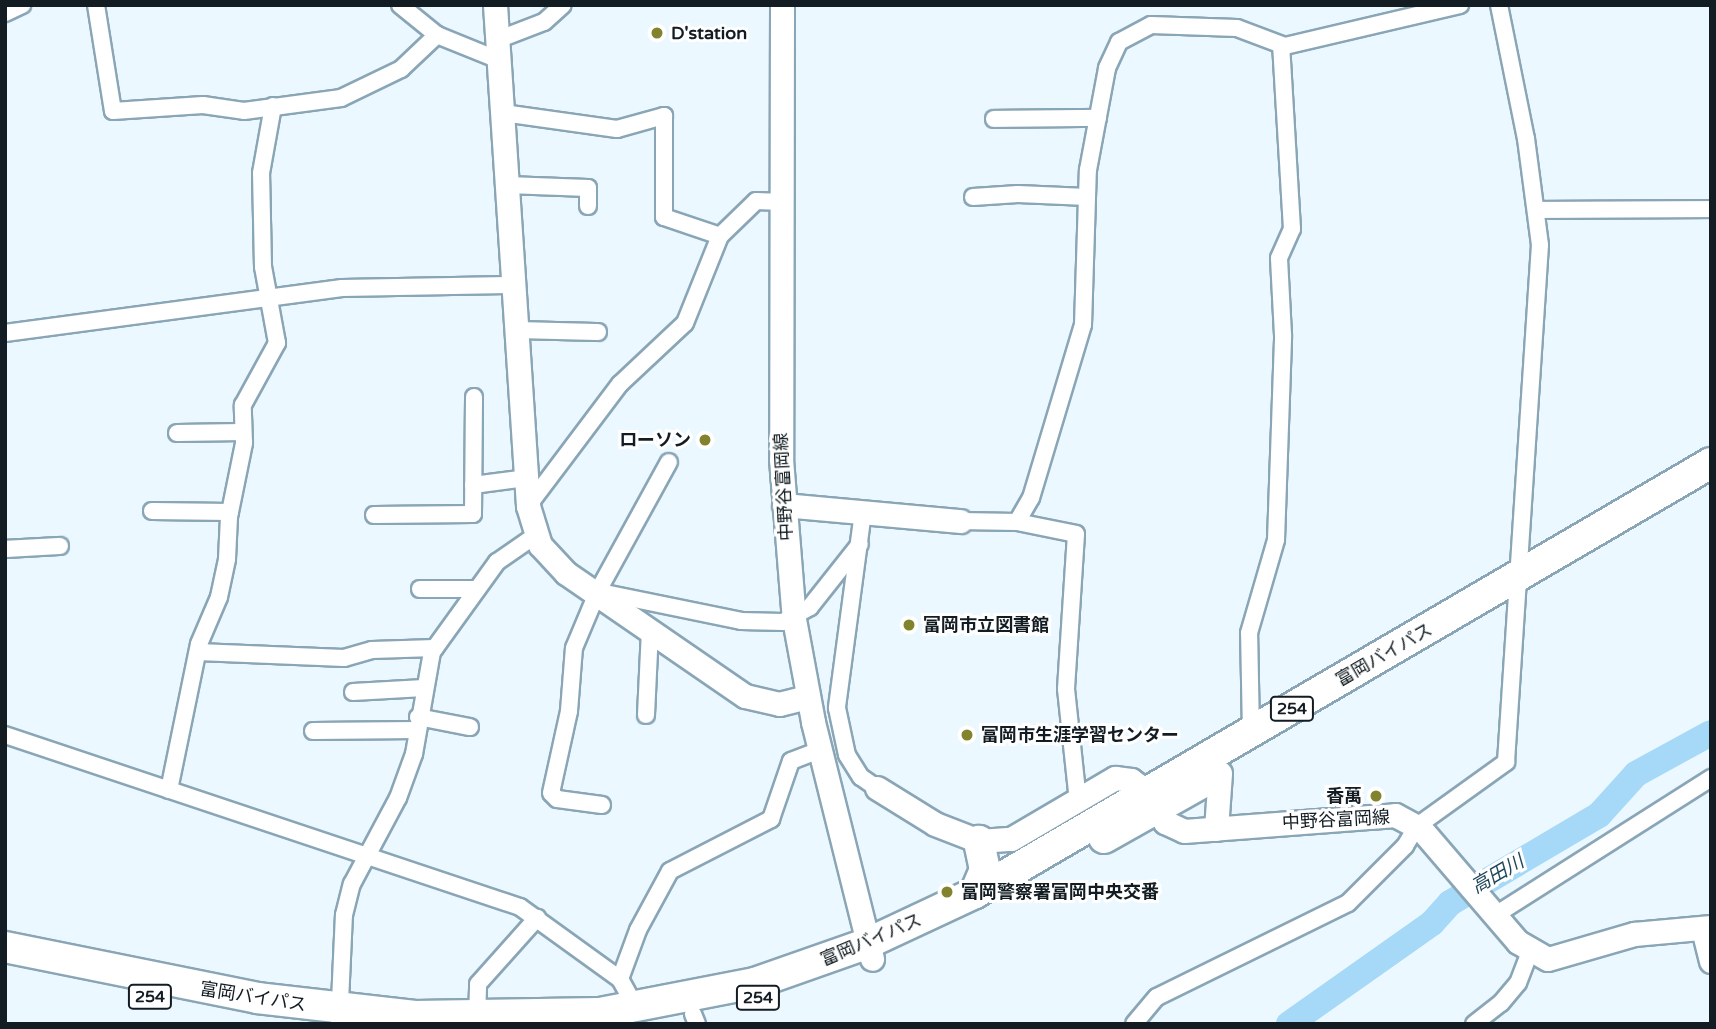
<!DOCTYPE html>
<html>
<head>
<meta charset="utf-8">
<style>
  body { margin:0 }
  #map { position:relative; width:1716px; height:1029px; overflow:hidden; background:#ecf8ff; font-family:"Varela Round","Noto Sans JP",sans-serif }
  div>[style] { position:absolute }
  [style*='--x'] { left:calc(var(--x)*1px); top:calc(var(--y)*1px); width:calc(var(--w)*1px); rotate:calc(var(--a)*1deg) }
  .river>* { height:26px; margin:-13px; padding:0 13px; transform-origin:13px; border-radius:13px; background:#a5d9f7 }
  .roads { filter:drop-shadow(2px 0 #8aa6b6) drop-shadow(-2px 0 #8aa6b6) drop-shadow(0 2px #8aa6b6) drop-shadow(0 -2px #8aa6b6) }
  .street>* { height:16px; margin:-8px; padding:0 8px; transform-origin:8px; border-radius:8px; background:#fff }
  .secondary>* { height:23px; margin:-11.5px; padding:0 11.5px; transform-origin:11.5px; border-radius:11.5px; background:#fff }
  .highway>* { height:30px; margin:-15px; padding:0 15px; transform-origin:15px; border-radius:15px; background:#fff }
  .dots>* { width:19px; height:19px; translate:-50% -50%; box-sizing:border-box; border:4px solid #fff; border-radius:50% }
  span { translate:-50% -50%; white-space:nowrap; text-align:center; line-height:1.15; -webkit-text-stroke:6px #fff; paint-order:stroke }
  .shield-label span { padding:2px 5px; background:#fff; border:2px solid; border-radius:5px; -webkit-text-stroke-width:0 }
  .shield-label { font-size:16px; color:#121c22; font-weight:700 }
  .poi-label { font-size:18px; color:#121c22; font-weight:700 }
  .left { translate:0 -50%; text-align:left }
  .right { translate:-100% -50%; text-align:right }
  .street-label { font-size:18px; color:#121c22 }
  .water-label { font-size:19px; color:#1f475c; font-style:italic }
  .frame { position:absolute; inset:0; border:7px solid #121c22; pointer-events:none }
</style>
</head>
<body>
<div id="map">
  <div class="river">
    <i style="--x:1289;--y:1024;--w:175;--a:-35.2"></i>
    <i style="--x:1432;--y:923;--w:27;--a:-48"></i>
    <i style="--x:1450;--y:903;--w:173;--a:-30.6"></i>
    <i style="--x:1599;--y:815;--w:55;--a:-47.9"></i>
    <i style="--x:1636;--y:774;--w:85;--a:-28.7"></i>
  </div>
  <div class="roads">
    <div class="street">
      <i style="--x:96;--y:5;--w:107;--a:80.9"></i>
      <i style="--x:113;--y:111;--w:90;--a:-3.8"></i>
      <i style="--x:203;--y:105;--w:41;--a:8.3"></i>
      <i style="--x:244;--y:111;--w:98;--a:-7.6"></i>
      <i style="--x:341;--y:98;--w:67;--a:-25.8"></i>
      <i style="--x:401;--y:69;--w:50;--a:-43.4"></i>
      <i style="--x:400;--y:5;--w:48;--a:39"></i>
      <i style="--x:437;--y:35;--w:67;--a:22"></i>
      <i style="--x:5;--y:13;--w:19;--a:-25"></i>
      <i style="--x:497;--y:40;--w:50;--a:-21"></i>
      <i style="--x:544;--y:22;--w:25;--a:-42"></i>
      <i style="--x:503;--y:113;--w:115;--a:8"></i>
      <i style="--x:617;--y:129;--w:49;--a:-15.5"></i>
      <i style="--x:664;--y:116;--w:101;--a:90"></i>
      <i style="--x:664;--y:217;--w:59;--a:18.7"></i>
      <i style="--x:994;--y:119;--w:104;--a:-0.6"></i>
      <i style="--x:507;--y:185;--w:81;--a:2.1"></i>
      <i style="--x:588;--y:188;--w:18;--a:90"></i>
      <i style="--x:973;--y:197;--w:45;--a:-3.8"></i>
      <i style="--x:1018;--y:194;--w:69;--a:2.5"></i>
      <i style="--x:1537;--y:210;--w:174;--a:-0.3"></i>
      <i style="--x:516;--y:330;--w:82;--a:1.4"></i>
      <i style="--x:5;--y:333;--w:340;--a:-7.6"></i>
      <i style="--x:342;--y:288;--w:171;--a:-1"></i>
      <i style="--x:177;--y:433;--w:66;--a:-0.9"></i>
      <i style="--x:473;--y:485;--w:53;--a:-7.5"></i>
      <i style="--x:528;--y:506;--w:153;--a:-53"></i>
      <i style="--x:620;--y:384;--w:89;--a:-43.2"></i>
      <i style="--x:685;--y:323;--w:94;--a:-68.1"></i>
      <i style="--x:720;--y:236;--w:50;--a:-44.2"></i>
      <i style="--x:756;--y:201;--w:26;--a:2"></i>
      <i style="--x:152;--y:511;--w:78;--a:0.7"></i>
      <i style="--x:863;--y:512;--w:198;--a:97.6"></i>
      <i style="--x:837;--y:708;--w:48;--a:78"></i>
      <i style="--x:847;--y:755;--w:26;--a:58"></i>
      <i style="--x:861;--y:777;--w:19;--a:35"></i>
      <i style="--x:374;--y:515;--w:99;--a:-0.6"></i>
      <i style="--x:473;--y:514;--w:117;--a:-89.5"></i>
      <i style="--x:960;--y:521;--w:57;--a:1"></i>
      <i style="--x:1017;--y:522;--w:28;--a:-60"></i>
      <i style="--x:1031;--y:498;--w:181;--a:-73.3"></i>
      <i style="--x:1083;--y:325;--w:155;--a:-88.2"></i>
      <i style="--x:1088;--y:170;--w:104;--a:-79.4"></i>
      <i style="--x:1107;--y:68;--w:29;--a:-65"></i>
      <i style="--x:1119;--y:42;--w:36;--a:-28"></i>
      <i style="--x:1151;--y:25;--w:86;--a:2"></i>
      <i style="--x:1237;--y:28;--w:51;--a:20.6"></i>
      <i style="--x:1285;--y:46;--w:180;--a:-13.2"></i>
      <i style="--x:1017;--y:522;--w:60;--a:11.5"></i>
      <i style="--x:1076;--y:534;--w:155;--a:93.7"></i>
      <i style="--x:1066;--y:689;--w:113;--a:83.9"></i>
      <i style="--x:5;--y:549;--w:55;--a:-3.1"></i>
      <i style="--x:420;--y:589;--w:57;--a:0"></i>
      <i style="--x:600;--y:592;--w:144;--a:11.6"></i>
      <i style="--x:741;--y:621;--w:42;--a:1.4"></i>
      <i style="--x:783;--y:622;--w:31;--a:-29"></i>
      <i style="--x:810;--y:607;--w:80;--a:-51.6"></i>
      <i style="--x:198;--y:652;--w:146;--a:2.4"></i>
      <i style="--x:344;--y:658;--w:29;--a:-16"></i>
      <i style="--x:372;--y:650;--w:63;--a:-1.8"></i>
      <i style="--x:353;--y:692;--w:71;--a:-3.2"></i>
      <i style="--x:646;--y:715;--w:85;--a:-87.3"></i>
      <i style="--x:418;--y:717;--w:53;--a:10.9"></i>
      <i style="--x:313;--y:731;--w:104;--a:-0.6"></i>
      <i style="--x:1251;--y:733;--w:100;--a:-91.1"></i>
      <i style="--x:1249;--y:633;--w:97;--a:-73.8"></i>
      <i style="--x:1276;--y:540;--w:205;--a:-88"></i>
      <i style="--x:1283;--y:335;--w:77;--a:-93"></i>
      <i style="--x:1279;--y:258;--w:32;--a:-66"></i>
      <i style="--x:1292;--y:229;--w:184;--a:-93.4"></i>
      <i style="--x:5;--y:735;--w:543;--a:18.47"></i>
      <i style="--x:520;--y:907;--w:123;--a:35.8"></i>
      <i style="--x:620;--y:979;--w:33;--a:61"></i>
      <i style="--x:169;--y:790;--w:149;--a:-78.4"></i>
      <i style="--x:199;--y:644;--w:51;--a:-66.9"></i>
      <i style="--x:219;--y:597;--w:39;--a:-78"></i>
      <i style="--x:227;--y:559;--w:42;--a:-87.3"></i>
      <i style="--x:229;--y:517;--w:76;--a:-78.5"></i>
      <i style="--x:244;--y:443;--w:38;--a:-92"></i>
      <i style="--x:243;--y:405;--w:71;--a:-61.3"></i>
      <i style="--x:277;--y:343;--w:77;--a:-100.4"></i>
      <i style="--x:263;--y:267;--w:94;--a:-91.2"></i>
      <i style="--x:261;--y:173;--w:68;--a:-79.8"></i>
      <i style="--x:602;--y:805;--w:45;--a:-172.4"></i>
      <i style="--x:557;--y:799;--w:8;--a:-135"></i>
      <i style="--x:551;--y:793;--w:84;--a:-77.6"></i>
      <i style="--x:569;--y:711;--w:63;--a:-85.5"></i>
      <i style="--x:574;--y:648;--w:62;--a:-67.2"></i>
      <i style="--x:598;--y:591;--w:147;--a:-61.2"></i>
      <i style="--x:1497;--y:914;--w:254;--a:-32.4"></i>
      <i style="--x:620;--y:979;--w:52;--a:-69.8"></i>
      <i style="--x:638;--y:930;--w:67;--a:-61.5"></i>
      <i style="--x:670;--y:871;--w:114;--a:-27.2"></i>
      <i style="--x:771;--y:819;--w:61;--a:-71"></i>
      <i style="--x:791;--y:761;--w:31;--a:-21"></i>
      <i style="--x:693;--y:1014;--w:11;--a:68"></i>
      <i style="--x:477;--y:1017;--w:33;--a:-88"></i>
      <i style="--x:478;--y:984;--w:89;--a:-48.2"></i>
      <i style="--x:339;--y:1024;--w:109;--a:-87.4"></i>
      <i style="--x:344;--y:915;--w:32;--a:-76"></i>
      <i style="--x:352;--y:884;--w:98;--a:-61.9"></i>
      <i style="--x:398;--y:798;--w:47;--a:-70"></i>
      <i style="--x:414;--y:754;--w:104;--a:-80"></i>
      <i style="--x:432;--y:652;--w:111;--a:-54.2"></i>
      <i style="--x:497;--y:562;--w:47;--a:-34.7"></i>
      <i style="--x:1134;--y:1024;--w:35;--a:-50"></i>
      <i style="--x:1157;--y:997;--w:213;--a:-26.2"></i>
      <i style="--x:1348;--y:903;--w:81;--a:-45"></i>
      <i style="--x:1405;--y:846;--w:23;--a:-59"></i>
      <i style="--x:1417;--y:826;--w:110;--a:-35.7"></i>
      <i style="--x:1506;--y:762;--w:518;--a:-86.24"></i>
      <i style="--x:1540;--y:245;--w:107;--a:-97.5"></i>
      <i style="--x:1526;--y:139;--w:137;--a:-101.4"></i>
      <i style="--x:1474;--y:1024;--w:34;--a:-38"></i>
      <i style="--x:1501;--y:1003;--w:26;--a:-50"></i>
      <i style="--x:1518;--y:983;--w:33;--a:-69"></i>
    </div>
    <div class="secondary">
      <i style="--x:495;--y:5;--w:502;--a:86.23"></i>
      <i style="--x:528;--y:506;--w:41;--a:72.9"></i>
      <i style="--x:540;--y:545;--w:38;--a:47"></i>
      <i style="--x:566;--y:573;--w:217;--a:34.5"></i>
      <i style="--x:745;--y:696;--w:35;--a:13"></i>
      <i style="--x:779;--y:704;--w:30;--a:-14"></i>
      <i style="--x:782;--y:5;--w:454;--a:90.1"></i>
      <i style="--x:781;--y:459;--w:161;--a:85.4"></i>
      <i style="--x:794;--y:619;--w:105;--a:79.5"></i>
      <i style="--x:813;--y:722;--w:244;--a:76"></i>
      <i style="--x:784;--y:505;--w:177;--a:5.2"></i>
      <i style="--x:877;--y:788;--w:68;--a:31.8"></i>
      <i style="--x:935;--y:824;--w:47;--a:21.1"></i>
      <i style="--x:979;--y:841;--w:32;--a:-4"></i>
      <i style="--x:1011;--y:839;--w:121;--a:-30.4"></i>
      <i style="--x:1115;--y:778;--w:16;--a:7"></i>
      <i style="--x:1131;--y:780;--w:17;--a:36"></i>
      <i style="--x:1145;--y:790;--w:38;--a:58"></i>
      <i style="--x:1165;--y:822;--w:21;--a:25"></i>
      <i style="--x:1184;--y:831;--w:212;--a:-4.3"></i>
      <i style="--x:1395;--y:815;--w:30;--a:28"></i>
      <i style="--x:1421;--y:829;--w:149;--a:49.4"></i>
      <i style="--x:1518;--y:942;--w:34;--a:30"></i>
      <i style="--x:1548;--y:959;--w:90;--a:-16.2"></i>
      <i style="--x:1634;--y:934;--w:77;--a:-5.2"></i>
      <i style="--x:1216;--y:829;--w:56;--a:-85.9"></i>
      <i style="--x:1703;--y:929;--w:33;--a:76"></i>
    </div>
    <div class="highway">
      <i style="--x:1104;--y:838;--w:129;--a:-29.4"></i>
      <i style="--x:975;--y:893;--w:25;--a:-67"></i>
      <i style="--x:985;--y:870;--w:30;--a:-102"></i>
      <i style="--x:5;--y:947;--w:257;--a:11.4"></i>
      <i style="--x:257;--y:998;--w:159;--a:6.5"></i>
      <i style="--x:415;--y:1016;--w:185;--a:-0.9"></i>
      <i style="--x:600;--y:1013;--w:158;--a:-11"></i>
      <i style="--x:755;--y:983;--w:118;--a:-19.4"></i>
      <i style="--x:866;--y:944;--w:120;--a:-25.1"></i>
      <i style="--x:975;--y:893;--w:852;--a:-30.3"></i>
    </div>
  </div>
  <div class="dots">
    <i style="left:657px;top:33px;background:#81832d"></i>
    <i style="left:705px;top:440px;background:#81832d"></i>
    <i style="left:909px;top:625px;background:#81832d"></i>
    <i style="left:967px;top:735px;background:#81832d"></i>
    <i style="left:1376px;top:796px;background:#81832d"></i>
    <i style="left:947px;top:892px;background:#81832d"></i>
  </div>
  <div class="shield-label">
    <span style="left:1292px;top:709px">254</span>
    <span style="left:150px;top:997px">254</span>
    <span style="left:758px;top:998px">254</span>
  </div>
  <div class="poi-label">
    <span class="left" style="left:671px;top:33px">D'station</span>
    <span class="right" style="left:691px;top:440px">ローソン</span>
    <span class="left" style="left:923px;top:625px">富岡市立図書館</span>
    <span class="left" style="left:981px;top:735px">富岡市生涯学習センター</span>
    <span class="right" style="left:1362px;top:796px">香萬</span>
    <span class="left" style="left:961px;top:892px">富岡警察署富岡中央交番</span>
  </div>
  <div class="street-label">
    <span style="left:784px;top:487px;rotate:-93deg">中野谷富岡線</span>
    <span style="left:1384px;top:655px;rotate:-30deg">富岡バイパス</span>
    <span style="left:1336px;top:820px;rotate:-3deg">中野谷富岡線</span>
    <span style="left:871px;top:940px;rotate:-23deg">富岡バイパス</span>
    <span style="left:253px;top:997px;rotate:9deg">富岡バイパス</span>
  </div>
  <div class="water-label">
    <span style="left:1498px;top:875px;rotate:-30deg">高田川</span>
  </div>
  <div class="frame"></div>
</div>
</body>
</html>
